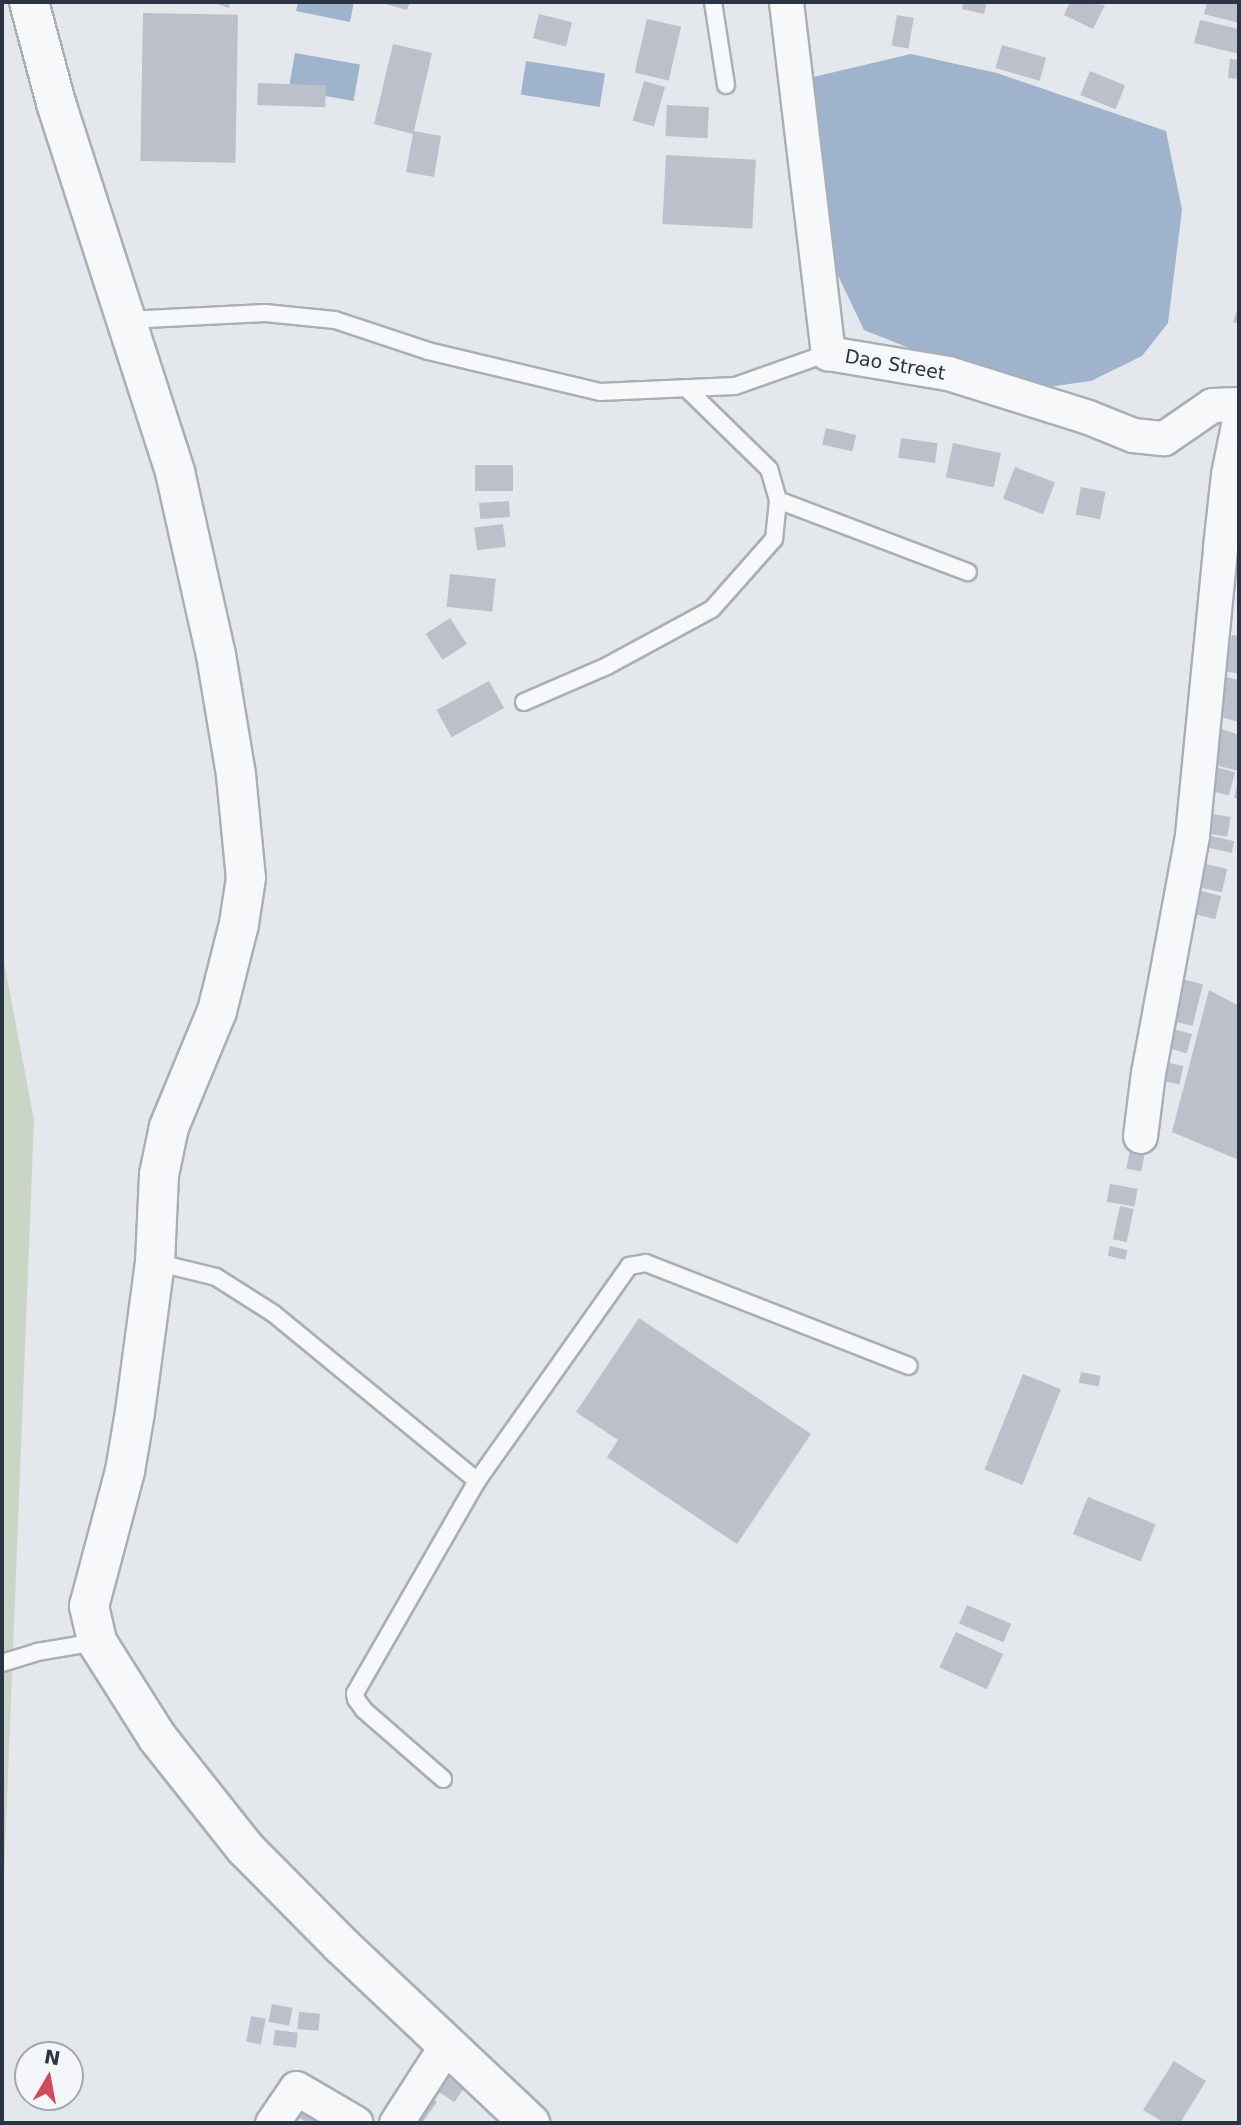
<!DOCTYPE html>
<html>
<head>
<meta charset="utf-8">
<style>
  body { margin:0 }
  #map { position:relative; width:1241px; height:2125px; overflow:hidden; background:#e4e7ec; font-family:"DejaVu Sans",sans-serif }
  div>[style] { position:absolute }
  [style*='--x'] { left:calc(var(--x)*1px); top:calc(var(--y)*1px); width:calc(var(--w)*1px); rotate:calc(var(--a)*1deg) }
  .green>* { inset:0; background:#c9d6c5 }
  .water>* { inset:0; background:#9fb4cc; transform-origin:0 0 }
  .building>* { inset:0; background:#bbc0ca; transform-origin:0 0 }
  .roads { filter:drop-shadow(2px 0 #a9aeb7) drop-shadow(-2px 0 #a9aeb7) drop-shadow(0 2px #a9aeb7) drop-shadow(0 -2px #a9aeb7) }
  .service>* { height:16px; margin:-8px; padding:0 8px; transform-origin:8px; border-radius:8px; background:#f7f8fa }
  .minor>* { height:33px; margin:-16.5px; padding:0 16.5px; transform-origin:16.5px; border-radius:16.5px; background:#f7f8fa }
  .tertiary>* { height:38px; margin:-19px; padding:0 19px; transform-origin:19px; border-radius:19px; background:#f7f8fa }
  span { translate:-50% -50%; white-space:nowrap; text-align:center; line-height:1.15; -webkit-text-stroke:5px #f4f6f9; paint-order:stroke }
  .street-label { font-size:19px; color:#2b3445 }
  .frame { position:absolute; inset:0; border:4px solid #2b3445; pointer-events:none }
  .north { position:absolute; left:14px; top:2041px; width:70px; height:70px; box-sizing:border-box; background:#f4f6f9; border:2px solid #a4a8b1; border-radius:50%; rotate:10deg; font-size:19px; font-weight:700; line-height:28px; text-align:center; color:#2b3445 }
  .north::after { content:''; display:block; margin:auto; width:24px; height:32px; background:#d1495b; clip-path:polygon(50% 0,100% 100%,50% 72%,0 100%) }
</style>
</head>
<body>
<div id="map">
  <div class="green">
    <i style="clip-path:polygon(2px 952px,34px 1120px,2px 1926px)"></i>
  </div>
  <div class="water">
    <i style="clip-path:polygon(298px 2px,354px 2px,350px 22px,296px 11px)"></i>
    <i style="left:295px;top:53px;width:66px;height:37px;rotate:10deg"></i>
    <i style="clip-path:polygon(911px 54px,997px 73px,1166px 131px,1182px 210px,1168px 323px,1142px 356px,1091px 381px,1033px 389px,929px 356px,864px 330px,833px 265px,809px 78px)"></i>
    <i style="left:526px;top:61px;width:80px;height:34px;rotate:9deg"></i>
  </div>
  <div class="building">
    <i style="clip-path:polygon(211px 2px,230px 2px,229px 8px)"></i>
    <i style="clip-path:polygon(378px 2px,410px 2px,407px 10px)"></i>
    <i style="clip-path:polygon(963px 2px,987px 2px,984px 14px,962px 9px)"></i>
    <i style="clip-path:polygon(1070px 2px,1105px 5px,1093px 29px,1064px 15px)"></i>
    <i style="clip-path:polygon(1207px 2px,1239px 2px,1239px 23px,1204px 14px)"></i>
    <i style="left:143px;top:13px;width:95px;height:148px;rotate:1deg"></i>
    <i style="left:539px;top:14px;width:34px;height:25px;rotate:14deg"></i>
    <i style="left:897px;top:15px;width:17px;height:31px;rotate:10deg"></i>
    <i style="left:647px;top:19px;width:35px;height:55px;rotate:13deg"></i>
    <i style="clip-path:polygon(1200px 20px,1239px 29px,1239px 54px,1194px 43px)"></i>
    <i style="clip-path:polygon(393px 44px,432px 53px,414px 131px,441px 136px,434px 177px,406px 172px,413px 134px,374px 124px)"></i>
    <i style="left:1002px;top:45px;width:46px;height:24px;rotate:16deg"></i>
    <i style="clip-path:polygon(1230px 59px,1239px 60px,1239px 79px,1228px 78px)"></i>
    <i style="left:1090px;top:71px;width:38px;height:26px;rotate:22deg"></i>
    <i style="left:644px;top:81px;width:22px;height:41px;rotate:16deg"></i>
    <i style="left:258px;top:83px;width:68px;height:22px;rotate:2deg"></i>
    <i style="left:667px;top:105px;width:42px;height:31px;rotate:3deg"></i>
    <i style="left:666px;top:155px;width:90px;height:69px;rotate:3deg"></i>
    <i style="clip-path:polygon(1239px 305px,1239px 324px,1233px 322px)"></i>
    <i style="left:826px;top:428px;width:31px;height:17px;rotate:13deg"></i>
    <i style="left:901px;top:438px;width:37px;height:20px;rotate:8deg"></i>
    <i style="left:953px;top:443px;width:49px;height:35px;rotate:12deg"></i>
    <i style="left:475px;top:465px;width:38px;height:26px"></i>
    <i style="left:1015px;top:467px;width:43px;height:34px;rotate:21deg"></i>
    <i style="left:1081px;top:487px;width:25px;height:28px;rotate:11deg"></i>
    <i style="left:509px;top:501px;width:16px;height:30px;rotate:86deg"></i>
    <i style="left:503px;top:524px;width:23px;height:29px;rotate:83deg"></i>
    <i style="left:450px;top:574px;width:46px;height:33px;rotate:6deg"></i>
    <i style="left:450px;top:618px;width:31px;height:29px;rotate:57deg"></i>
    <i style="clip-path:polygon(1232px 635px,1239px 636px,1239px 674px,1225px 671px)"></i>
    <i style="clip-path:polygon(1226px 677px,1239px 680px,1239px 722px,1217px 716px)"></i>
    <i style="left:489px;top:681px;width:31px;height:60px;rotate:61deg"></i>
    <i style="clip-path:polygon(1214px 726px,1239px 735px,1239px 771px,1203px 762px)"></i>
    <i style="left:1208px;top:765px;width:28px;height:24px;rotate:15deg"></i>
    <i style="clip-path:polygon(1238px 781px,1239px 781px,1239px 799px,1234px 798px)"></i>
    <i style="left:1208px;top:813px;width:23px;height:20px;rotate:10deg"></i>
    <i style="left:1207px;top:835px;width:28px;height:12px;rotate:13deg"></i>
    <i style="left:1197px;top:862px;width:31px;height:24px;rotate:13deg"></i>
    <i style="left:1193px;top:889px;width:29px;height:24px;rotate:14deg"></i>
    <i style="left:1170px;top:976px;width:34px;height:43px;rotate:14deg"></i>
    <i style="clip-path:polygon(1209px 990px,1239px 1006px,1239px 1160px,1172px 1132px)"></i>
    <i style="left:1162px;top:1026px;width:31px;height:20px;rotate:15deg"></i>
    <i style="left:1155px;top:1060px;width:29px;height:19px;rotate:12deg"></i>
    <i style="left:1131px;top:1145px;width:15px;height:24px;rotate:11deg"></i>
    <i style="left:1110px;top:1184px;width:28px;height:18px;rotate:10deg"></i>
    <i style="left:1120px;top:1206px;width:14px;height:34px;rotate:12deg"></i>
    <i style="left:1110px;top:1246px;width:18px;height:10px;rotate:13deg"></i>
    <i style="clip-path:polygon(639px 1318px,811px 1434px,737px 1544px,607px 1457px,618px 1440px,576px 1412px)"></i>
    <i style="left:1081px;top:1372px;width:20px;height:11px;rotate:11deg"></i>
    <i style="left:1023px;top:1374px;width:41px;height:103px;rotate:22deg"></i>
    <i style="left:1088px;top:1497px;width:73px;height:40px;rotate:22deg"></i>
    <i style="left:967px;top:1605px;width:48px;height:20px;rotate:23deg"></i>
    <i style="left:956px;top:1632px;width:52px;height:39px;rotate:25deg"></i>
    <i style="left:272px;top:2004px;width:21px;height:18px;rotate:11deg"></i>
    <i style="left:299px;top:2012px;width:21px;height:17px;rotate:5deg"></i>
    <i style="left:251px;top:2016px;width:15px;height:26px;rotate:11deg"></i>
    <i style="left:275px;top:2030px;width:23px;height:15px;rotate:7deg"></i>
    <i style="clip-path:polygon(1174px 2061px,1206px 2081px,1180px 2123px,1165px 2123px,1143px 2110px)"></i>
    <i style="left:444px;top:2064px;width:30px;height:26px;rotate:34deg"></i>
    <i style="clip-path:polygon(427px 2093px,437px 2102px,422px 2123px,412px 2123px)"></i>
    <i style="clip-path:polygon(306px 2101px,338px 2123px,308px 2123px,298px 2117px)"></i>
  </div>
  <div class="roads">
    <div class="service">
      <i style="--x:713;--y:2;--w:84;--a:81.1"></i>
      <i style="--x:126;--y:320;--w:139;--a:-2.9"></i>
      <i style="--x:265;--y:313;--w:70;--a:5.7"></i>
      <i style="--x:335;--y:320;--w:98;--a:18.4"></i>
      <i style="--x:428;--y:351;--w:177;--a:13.4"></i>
      <i style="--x:600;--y:392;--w:135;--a:-2.5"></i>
      <i style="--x:735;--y:386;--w:99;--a:-19.5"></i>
      <i style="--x:778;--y:500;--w:203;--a:20.8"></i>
      <i style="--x:524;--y:702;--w:90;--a:-23.4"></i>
      <i style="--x:607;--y:666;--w:119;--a:-28.5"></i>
      <i style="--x:712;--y:609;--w:94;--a:-48.5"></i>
      <i style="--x:774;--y:539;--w:39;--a:-84"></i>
      <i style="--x:778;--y:500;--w:32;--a:-106"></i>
      <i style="--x:769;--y:469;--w:116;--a:-135.7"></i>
      <i style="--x:155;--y:1262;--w:63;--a:13.8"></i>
      <i style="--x:216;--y:1277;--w:69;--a:32.5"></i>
      <i style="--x:274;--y:1314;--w:263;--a:39.4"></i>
      <i style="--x:477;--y:1481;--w:245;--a:119.9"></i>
      <i style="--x:355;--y:1693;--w:6;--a:81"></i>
      <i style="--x:356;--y:1699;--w:14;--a:54"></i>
      <i style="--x:364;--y:1710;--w:105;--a:41.1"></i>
      <i style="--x:477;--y:1481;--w:263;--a:-54.7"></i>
      <i style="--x:629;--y:1266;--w:17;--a:-10"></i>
      <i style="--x:646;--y:1263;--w:282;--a:21.4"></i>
      <i style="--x:2;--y:1663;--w:37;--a:-17"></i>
      <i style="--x:37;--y:1652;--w:61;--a:-9.5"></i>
    </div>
    <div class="minor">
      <i style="--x:786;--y:2;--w:354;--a:83.2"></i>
      <i style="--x:828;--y:353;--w:122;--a:9.5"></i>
      <i style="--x:948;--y:373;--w:147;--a:17.4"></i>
      <i style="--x:1088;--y:417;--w:48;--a:21.8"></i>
      <i style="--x:1133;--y:435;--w:31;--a:6"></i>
      <i style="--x:1164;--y:438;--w:58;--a:-34.5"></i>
      <i style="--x:1212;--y:405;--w:27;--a:-2"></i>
      <i style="--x:1140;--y:1136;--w:64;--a:-82.8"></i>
      <i style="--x:1148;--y:1073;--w:242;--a:-79.5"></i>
      <i style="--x:1192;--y:835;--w:289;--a:-84.4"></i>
      <i style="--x:1220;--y:547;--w:73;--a:-83.7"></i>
      <i style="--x:1228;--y:474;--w:55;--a:-78.5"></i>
      <i style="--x:272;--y:2123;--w:42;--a:-55.6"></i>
      <i style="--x:296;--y:2088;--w:69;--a:30.3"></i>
      <i style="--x:396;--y:2123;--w:94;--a:-57.2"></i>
    </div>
    <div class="tertiary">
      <i style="--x:29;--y:2;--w:105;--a:75"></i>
      <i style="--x:56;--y:103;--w:388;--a:72.1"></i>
      <i style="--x:175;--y:472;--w:188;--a:77.4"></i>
      <i style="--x:216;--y:655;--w:122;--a:80.5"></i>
      <i style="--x:236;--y:775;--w:103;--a:84.5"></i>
      <i style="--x:246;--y:878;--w:47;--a:98.7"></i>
      <i style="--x:239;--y:924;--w:90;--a:104.2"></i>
      <i style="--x:217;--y:1011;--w:126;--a:112.5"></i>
      <i style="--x:169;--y:1127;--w:49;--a:101.8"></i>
      <i style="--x:159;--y:1175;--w:87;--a:92.6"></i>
      <i style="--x:155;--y:1262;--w:151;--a:97.6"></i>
      <i style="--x:135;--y:1412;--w:60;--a:99.6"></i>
      <i style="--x:125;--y:1471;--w:140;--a:104.9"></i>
      <i style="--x:89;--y:1606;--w:37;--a:77"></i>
      <i style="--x:97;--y:1642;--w:112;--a:57.7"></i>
      <i style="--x:157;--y:1737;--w:142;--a:51.6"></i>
      <i style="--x:245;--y:1848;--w:136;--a:45.3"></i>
      <i style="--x:341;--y:1945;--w:260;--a:43.3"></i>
    </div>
  </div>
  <div class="street-label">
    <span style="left:895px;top:365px;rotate:10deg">Dao Street</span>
  </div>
  <div class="frame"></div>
  <div class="north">N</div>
</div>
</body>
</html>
